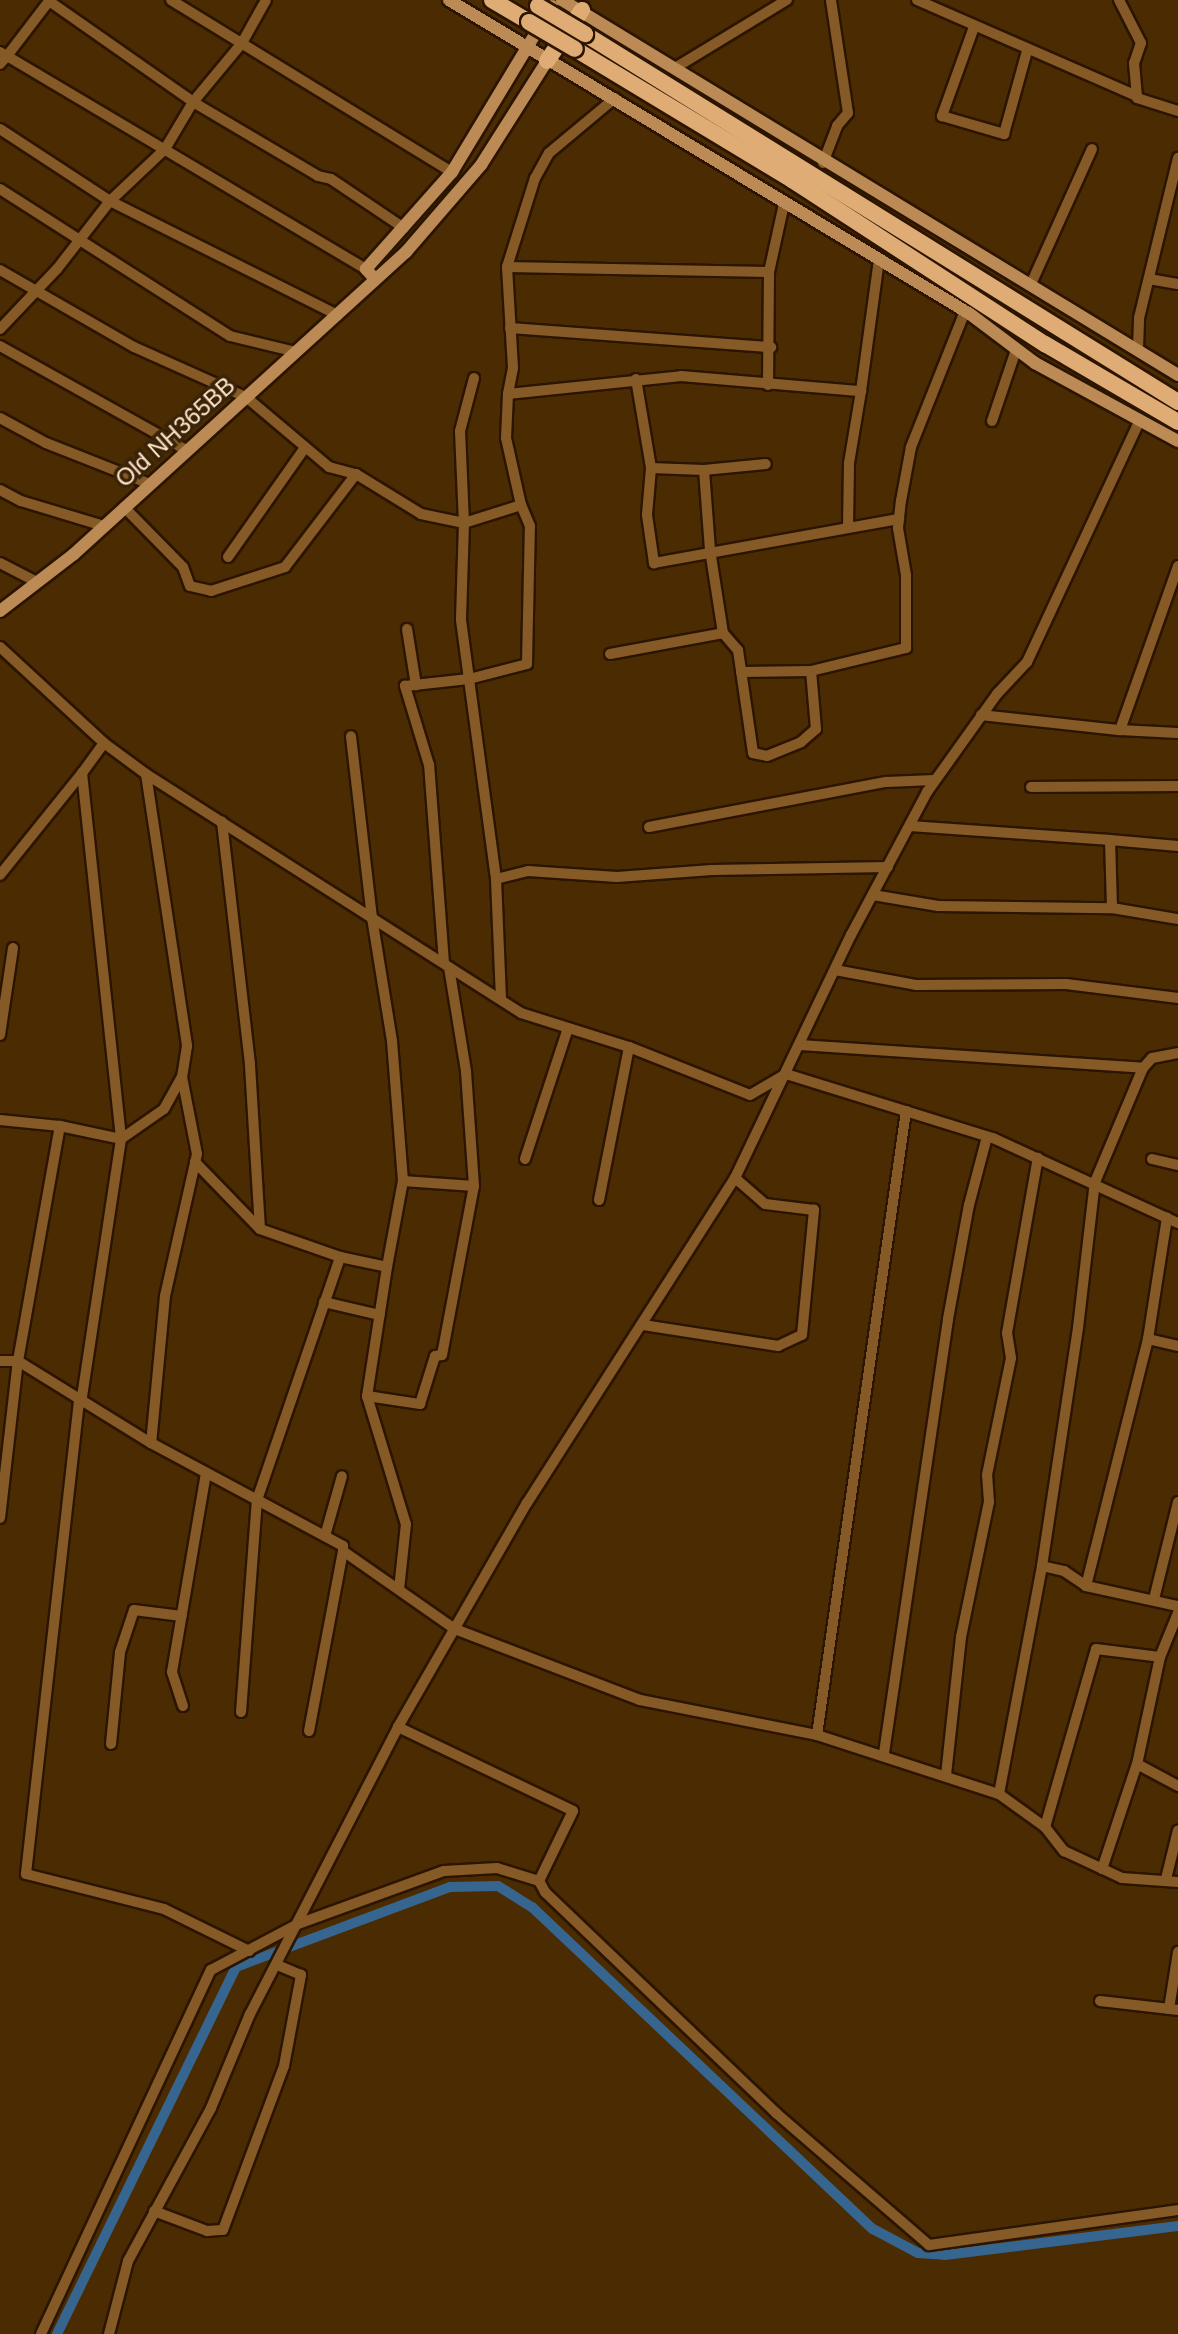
<!DOCTYPE html>
<html>
<head>
<meta charset="utf-8">
<style>
  body { margin:0 }
  #map { position:relative; width:1178px; height:2334px; overflow:hidden; background:#4b2b01; font-family:Arial,sans-serif }
  div>[style] { position:absolute }
  [style*='--x'] { left:calc(var(--x)*1px); top:calc(var(--y)*1px); width:calc(var(--w)*1px); rotate:calc(var(--a)*1deg) }
  .canal>* { height:10px; margin:-5px; padding:0 5px; transform-origin:5px; border-radius:5px; background:#36658f }
  .roads { filter:drop-shadow(2px 0 #2b1500) drop-shadow(-2px 0 #2b1500) drop-shadow(0 2px #2b1500) drop-shadow(0 -2px #2b1500) }
  .minor>* { height:10px; margin:-5px; padding:0 5px; transform-origin:5px; border-radius:5px; background:#855a26 }
  .major>* { height:12px; margin:-6px; padding:0 6px; transform-origin:6px; border-radius:6px; background:#bc8b55 }
  .highway>* { height:16px; margin:-8px; padding:0 8px; transform-origin:8px; border-radius:8px; background:#e0ac75 }
  .bridges { filter:drop-shadow(2px 0 #2b1500) drop-shadow(-2px 0 #2b1500) drop-shadow(0 2px #2b1500) drop-shadow(0 -2px #2b1500) }
  .highway-bridge>* { height:16px; margin:-8px; padding:0 8px; transform-origin:8px; border-radius:8px; background:#e0ac75 }
  span { translate:-50% -50%; white-space:nowrap; text-align:center; line-height:1.15; -webkit-text-stroke:7px #3a2408; paint-order:stroke }
  .street-label { font-size:24px; color:#fee5cb }
</style>
</head>
<body>
<div id="map">
  <div class="canal">
    <i style="--x:57;--y:2334;--w:408;--a:-64"></i>
    <i style="--x:236;--y:1967;--w:228;--a:-20.5"></i>
    <i style="--x:450;--y:1887;--w:48;--a:-1.2"></i>
    <i style="--x:498;--y:1886;--w:40;--a:32"></i>
    <i style="--x:532;--y:1907;--w:469;--a:43.4"></i>
    <i style="--x:873;--y:2229;--w:51;--a:28.1"></i>
    <i style="--x:918;--y:2253;--w:27;--a:4"></i>
    <i style="--x:945;--y:2255;--w:235;--a:-7.1"></i>
  </div>
  <div class="roads">
    <div class="minor">
      <i style="--x:171;--y:0;--w:329;--a:31.5"></i>
      <i style="--x:917;--y:0;--w:240;--a:23.6"></i>
      <i style="--x:1119;--y:0;--w:48;--a:62.9"></i>
      <i style="--x:1141;--y:43;--w:21;--a:109"></i>
      <i style="--x:1134;--y:63;--w:35;--a:85"></i>
      <i style="--x:1137;--y:98;--w:43;--a:17.6"></i>
      <i style="--x:974;--y:27;--w:95;--a:109.8"></i>
      <i style="--x:942;--y:116;--w:65;--a:16.2"></i>
      <i style="--x:1004;--y:134;--w:86;--a:-74.5"></i>
      <i style="--x:0;--y:52;--w:8;--a:30"></i>
      <i style="--x:7;--y:56;--w:69;--a:-52.6"></i>
      <i style="--x:49;--y:1;--w:176;--a:35"></i>
      <i style="--x:193;--y:102;--w:145;--a:30.6"></i>
      <i style="--x:318;--y:176;--w:13;--a:13"></i>
      <i style="--x:331;--y:179;--w:88;--a:33.9"></i>
      <i style="--x:0;--y:64;--w:11;--a:-49"></i>
      <i style="--x:7;--y:56;--w:417;--a:30.7"></i>
      <i style="--x:675;--y:68;--w:131;--a:-31.3"></i>
      <i style="--x:615;--y:98;--w:86;--a:140.2"></i>
      <i style="--x:549;--y:153;--w:29;--a:119"></i>
      <i style="--x:535;--y:178;--w:93;--a:107.5"></i>
      <i style="--x:507;--y:267;--w:262;--a:1.1"></i>
      <i style="--x:769;--y:272;--w:70;--a:-77.6"></i>
      <i style="--x:0;--y:129;--w:131;--a:33.2"></i>
      <i style="--x:110;--y:201;--w:255;--a:26.6"></i>
      <i style="--x:823;--y:163;--w:40;--a:-69"></i>
      <i style="--x:837;--y:126;--w:17;--a:-50"></i>
      <i style="--x:848;--y:113;--w:114;--a:-98.6"></i>
      <i style="--x:0;--y:189;--w:273;--a:32.6"></i>
      <i style="--x:230;--y:336;--w:68;--a:13.6"></i>
      <i style="--x:507;--y:267;--w:101;--a:86.6"></i>
      <i style="--x:513;--y:368;--w:26;--a:101"></i>
      <i style="--x:508;--y:394;--w:174;--a:-5.9"></i>
      <i style="--x:681;--y:376;--w:181;--a:4.8"></i>
      <i style="--x:861;--y:391;--w:132;--a:-82.2"></i>
      <i style="--x:0;--y:270;--w:155;--a:29.9"></i>
      <i style="--x:134;--y:347;--w:123;--a:24.1"></i>
      <i style="--x:246;--y:397;--w:109;--a:40.1"></i>
      <i style="--x:329;--y:467;--w:28;--a:15"></i>
      <i style="--x:356;--y:474;--w:76;--a:31.6"></i>
      <i style="--x:421;--y:514;--w:44;--a:11.8"></i>
      <i style="--x:464;--y:523;--w:60;--a:-17.5"></i>
      <i style="--x:1149;--y:279;--w:29;--a:10"></i>
      <i style="--x:1031;--y:284;--w:148;--a:-65.7"></i>
      <i style="--x:510;--y:328;--w:262;--a:4.2"></i>
      <i style="--x:0;--y:329;--w:83;--a:-46.5"></i>
      <i style="--x:57;--y:269;--w:86;--a:-52.1"></i>
      <i style="--x:110;--y:201;--w:76;--a:-43.4"></i>
      <i style="--x:165;--y:149;--w:55;--a:-59.2"></i>
      <i style="--x:193;--y:102;--w:77;--a:-50.3"></i>
      <i style="--x:242;--y:43;--w:49;--a:-60.8"></i>
      <i style="--x:0;--y:346;--w:213;--a:29.2"></i>
      <i style="--x:1138;--y:349;--w:31;--a:-88"></i>
      <i style="--x:1139;--y:318;--w:165;--a:-76.3"></i>
      <i style="--x:474;--y:378;--w:55;--a:104.8"></i>
      <i style="--x:460;--y:431;--w:92;--a:87.5"></i>
      <i style="--x:464;--y:523;--w:97;--a:91.8"></i>
      <i style="--x:461;--y:620;--w:261;--a:82.3"></i>
      <i style="--x:496;--y:879;--w:120;--a:87.6"></i>
      <i style="--x:636;--y:379;--w:90;--a:80.4"></i>
      <i style="--x:651;--y:468;--w:47;--a:94.9"></i>
      <i style="--x:647;--y:515;--w:49;--a:81.7"></i>
      <i style="--x:654;--y:563;--w:249;--a:-10.2"></i>
      <i style="--x:768;--y:385;--w:113;--a:-89.5"></i>
      <i style="--x:0;--y:418;--w:52;--a:28.5"></i>
      <i style="--x:46;--y:443;--w:112;--a:21.5"></i>
      <i style="--x:992;--y:421;--w:75;--a:-71.3"></i>
      <i style="--x:651;--y:468;--w:53;--a:2.2"></i>
      <i style="--x:704;--y:470;--w:62;--a:-5.5"></i>
      <i style="--x:704;--y:470;--w:80;--a:85.7"></i>
      <i style="--x:710;--y:550;--w:84;--a:81.1"></i>
      <i style="--x:0;--y:490;--w:24;--a:28"></i>
      <i style="--x:21;--y:501;--w:87;--a:16.8"></i>
      <i style="--x:124;--y:507;--w:84;--a:45.5"></i>
      <i style="--x:183;--y:567;--w:20;--a:70"></i>
      <i style="--x:190;--y:586;--w:22;--a:13"></i>
      <i style="--x:211;--y:591;--w:78;--a:-18"></i>
      <i style="--x:285;--y:567;--w:117;--a:-52.6"></i>
      <i style="--x:848;--y:527;--w:64;--a:-89.1"></i>
      <i style="--x:849;--y:463;--w:73;--a:-80.5"></i>
      <i style="--x:228;--y:557;--w:132;--a:-54.9"></i>
      <i style="--x:0;--y:563;--w:42;--a:27.2"></i>
      <i style="--x:407;--y:629;--w:57;--a:80.9"></i>
      <i style="--x:0;--y:647;--w:142;--a:42.7"></i>
      <i style="--x:104;--y:743;--w:52;--a:36.4"></i>
      <i style="--x:146;--y:774;--w:445;--a:32.5"></i>
      <i style="--x:521;--y:1013;--w:113;--a:17.5"></i>
      <i style="--x:629;--y:1047;--w:130;--a:21.6"></i>
      <i style="--x:750;--y:1095;--w:42;--a:-30.3"></i>
      <i style="--x:786;--y:1074;--w:217;--a:17.2"></i>
      <i style="--x:993;--y:1138;--w:204;--a:24.7"></i>
      <i style="--x:610;--y:654;--w:115;--a:-10.5"></i>
      <i style="--x:723;--y:633;--w:23;--a:49"></i>
      <i style="--x:738;--y:650;--w:104;--a:81.7"></i>
      <i style="--x:753;--y:753;--w:14;--a:12"></i>
      <i style="--x:767;--y:756;--w:37;--a:-22"></i>
      <i style="--x:801;--y:742;--w:20;--a:-41"></i>
      <i style="--x:816;--y:729;--w:58;--a:-94.9"></i>
      <i style="--x:811;--y:671;--w:98;--a:-13.6"></i>
      <i style="--x:906;--y:648;--w:73;--a:-90"></i>
      <i style="--x:906;--y:575;--w:48;--a:-99.7"></i>
      <i style="--x:898;--y:528;--w:27;--a:-84"></i>
      <i style="--x:901;--y:501;--w:55;--a:-79.5"></i>
      <i style="--x:911;--y:447;--w:146;--a:-68.3"></i>
      <i style="--x:741;--y:672;--w:70;--a:-0.8"></i>
      <i style="--x:981;--y:715;--w:140;--a:6.2"></i>
      <i style="--x:1120;--y:730;--w:174;--a:-70.5"></i>
      <i style="--x:1120;--y:730;--w:58;--a:3"></i>
      <i style="--x:104;--y:743;--w:37;--a:126"></i>
      <i style="--x:82;--y:773;--w:368;--a:83.9"></i>
      <i style="--x:121;--y:1139;--w:52;--a:-34.9"></i>
      <i style="--x:164;--y:1109;--w:37;--a:-61"></i>
      <i style="--x:146;--y:774;--w:275;--a:81.4"></i>
      <i style="--x:187;--y:1046;--w:31;--a:99"></i>
      <i style="--x:182;--y:1077;--w:78;--a:79"></i>
      <i style="--x:197;--y:1154;--w:146;--a:102.7"></i>
      <i style="--x:165;--y:1296;--w:148;--a:95.4"></i>
      <i style="--x:1031;--y:787;--w:147;--a:-0.4"></i>
      <i style="--x:911;--y:826;--w:199;--a:4"></i>
      <i style="--x:1110;--y:840;--w:68;--a:88.3"></i>
      <i style="--x:1112;--y:908;--w:67;--a:9.5"></i>
      <i style="--x:649;--y:827;--w:241;--a:-10.8"></i>
      <i style="--x:886;--y:782;--w:48;--a:-2.4"></i>
      <i style="--x:1110;--y:840;--w:68;--a:5"></i>
      <i style="--x:0;--y:875;--w:131;--a:-51.2"></i>
      <i style="--x:496;--y:879;--w:33;--a:-14"></i>
      <i style="--x:528;--y:871;--w:89;--a:3.9"></i>
      <i style="--x:617;--y:877;--w:95;--a:-4.2"></i>
      <i style="--x:712;--y:870;--w:176;--a:-1"></i>
      <i style="--x:873;--y:895;--w:66;--a:9.6"></i>
      <i style="--x:938;--y:906;--w:174;--a:0.7"></i>
      <i style="--x:444;--y:963;--w:199;--a:-94.3"></i>
      <i style="--x:429;--y:765;--w:83;--a:-106.9"></i>
      <i style="--x:405;--y:686;--w:64;--a:-6.2"></i>
      <i style="--x:469;--y:679;--w:60;--a:-14.5"></i>
      <i style="--x:527;--y:664;--w:138;--a:-88.8"></i>
      <i style="--x:530;--y:526;--w:23;--a:-113"></i>
      <i style="--x:521;--y:505;--w:69;--a:-102.6"></i>
      <i style="--x:506;--y:438;--w:44;--a:-87.4"></i>
      <i style="--x:835;--y:970;--w:82;--a:10.5"></i>
      <i style="--x:916;--y:985;--w:150;--a:-0.4"></i>
      <i style="--x:1066;--y:984;--w:113;--a:7.1"></i>
      <i style="--x:0;--y:1035;--w:88;--a:-81.5"></i>
      <i style="--x:800;--y:1045;--w:344;--a:3.8"></i>
      <i style="--x:906;--y:1111;--w:630;--a:98.12"></i>
      <i style="--x:817;--y:1735;--w:191;--a:18"></i>
      <i style="--x:999;--y:1794;--w:57;--a:35.7"></i>
      <i style="--x:1045;--y:1827;--w:31;--a:52"></i>
      <i style="--x:1064;--y:1851;--w:64;--a:25"></i>
      <i style="--x:1122;--y:1878;--w:56;--a:4.1"></i>
      <i style="--x:0;--y:1120;--w:60;--a:5.7"></i>
      <i style="--x:525;--y:1159;--w:138;--a:-71.8"></i>
      <i style="--x:1152;--y:1159;--w:27;--a:13"></i>
      <i style="--x:195;--y:1162;--w:93;--a:45.9"></i>
      <i style="--x:260;--y:1229;--w:165;--a:-93.5"></i>
      <i style="--x:250;--y:1064;--w:244;--a:-96.6"></i>
      <i style="--x:403;--y:1181;--w:71;--a:4"></i>
      <i style="--x:474;--y:1186;--w:115;--a:-94"></i>
      <i style="--x:466;--y:1071;--w:105;--a:-99.3"></i>
      <i style="--x:599;--y:1200;--w:156;--a:-78.9"></i>
      <i style="--x:260;--y:1229;--w:85;--a:19.3"></i>
      <i style="--x:340;--y:1257;--w:48;--a:12"></i>
      <i style="--x:387;--y:1267;--w:87;--a:-79.5"></i>
      <i style="--x:403;--y:1181;--w:140;--a:-94.5"></i>
      <i style="--x:392;--y:1041;--w:125;--a:-99.2"></i>
      <i style="--x:372;--y:918;--w:183;--a:-96.6"></i>
      <i style="--x:387;--y:1267;--w:131;--a:98.8"></i>
      <i style="--x:367;--y:1396;--w:54;--a:8.6"></i>
      <i style="--x:420;--y:1404;--w:50;--a:-72.6"></i>
      <i style="--x:435;--y:1356;--w:7;--a:-8"></i>
      <i style="--x:442;--y:1355;--w:172;--a:-79.3"></i>
      <i style="--x:324;--y:1302;--w:57;--a:13.1"></i>
      <i style="--x:643;--y:1325;--w:137;--a:8.8"></i>
      <i style="--x:778;--y:1346;--w:26;--a:-25"></i>
      <i style="--x:802;--y:1335;--w:126;--a:-84.5"></i>
      <i style="--x:814;--y:1210;--w:49;--a:-173"></i>
      <i style="--x:765;--y:1204;--w:40;--a:-139"></i>
      <i style="--x:1148;--y:1339;--w:31;--a:13"></i>
      <i style="--x:0;--y:1361;--w:18;--a:0"></i>
      <i style="--x:18;--y:1361;--w:156;--a:31.7"></i>
      <i style="--x:151;--y:1443;--w:218;--a:28.2"></i>
      <i style="--x:343;--y:1546;--w:5;--a:90"></i>
      <i style="--x:343;--y:1551;--w:136;--a:34.9"></i>
      <i style="--x:455;--y:1629;--w:198;--a:21"></i>
      <i style="--x:640;--y:1700;--w:180;--a:11.2"></i>
      <i style="--x:367;--y:1396;--w:134;--a:73.1"></i>
      <i style="--x:406;--y:1524;--w:65;--a:96.1"></i>
      <i style="--x:79;--y:1401;--w:476;--a:96.4"></i>
      <i style="--x:26;--y:1874;--w:142;--a:14.2"></i>
      <i style="--x:164;--y:1909;--w:95;--a:26.3"></i>
      <i style="--x:0;--y:1518;--w:158;--a:-83.5"></i>
      <i style="--x:18;--y:1361;--w:239;--a:-79.9"></i>
      <i style="--x:60;--y:1126;--w:62;--a:12"></i>
      <i style="--x:121;--y:1139;--w:267;--a:98.6"></i>
      <i style="--x:325;--y:1536;--w:62;--a:-74.2"></i>
      <i style="--x:1042;--y:1566;--w:23;--a:13"></i>
      <i style="--x:1064;--y:1571;--w:27;--a:34"></i>
      <i style="--x:1086;--y:1586;--w:94;--a:12.3"></i>
      <i style="--x:1086;--y:1586;--w:255;--a:-75.9"></i>
      <i style="--x:1148;--y:1339;--w:123;--a:-81.1"></i>
      <i style="--x:1154;--y:1599;--w:100;--a:-76.1"></i>
      <i style="--x:1160;--y:1657;--w:48;--a:-67.8"></i>
      <i style="--x:183;--y:1706;--w:36;--a:-108"></i>
      <i style="--x:172;--y:1672;--w:202;--a:-80.3"></i>
      <i style="--x:241;--y:1712;--w:213;--a:-85.7"></i>
      <i style="--x:257;--y:1500;--w:257;--a:-71.1"></i>
      <i style="--x:398;--y:1727;--w:194;--a:25.6"></i>
      <i style="--x:573;--y:1811;--w:78;--a:115.9"></i>
      <i style="--x:539;--y:1881;--w:13;--a:61"></i>
      <i style="--x:545;--y:1892;--w:320;--a:43.7"></i>
      <i style="--x:776;--y:2113;--w:202;--a:40.8"></i>
      <i style="--x:929;--y:2245;--w:251;--a:-8"></i>
      <i style="--x:309;--y:1731;--w:183;--a:-79.3"></i>
      <i style="--x:111;--y:1744;--w:92;--a:-84.4"></i>
      <i style="--x:120;--y:1652;--w:44;--a:-71.6"></i>
      <i style="--x:134;--y:1610;--w:48;--a:7.1"></i>
      <i style="--x:884;--y:1753;--w:439;--a:-81.6"></i>
      <i style="--x:948;--y:1319;--w:116;--a:-79.6"></i>
      <i style="--x:969;--y:1205;--w:70;--a:-75.2"></i>
      <i style="--x:946;--y:1775;--w:139;--a:-83.8"></i>
      <i style="--x:961;--y:1637;--w:138;--a:-78.3"></i>
      <i style="--x:989;--y:1502;--w:27;--a:-94"></i>
      <i style="--x:987;--y:1475;--w:119;--a:-78.4"></i>
      <i style="--x:1011;--y:1358;--w:25;--a:-99"></i>
      <i style="--x:1007;--y:1333;--w:178;--a:-80"></i>
      <i style="--x:999;--y:1794;--w:232;--a:-79.3"></i>
      <i style="--x:1042;--y:1566;--w:241;--a:-81.4"></i>
      <i style="--x:1078;--y:1328;--w:147;--a:-83.4"></i>
      <i style="--x:1095;--y:1182;--w:124;--a:-67.2"></i>
      <i style="--x:1143;--y:1068;--w:13;--a:-48"></i>
      <i style="--x:1152;--y:1058;--w:26;--a:-11"></i>
      <i style="--x:1045;--y:1827;--w:185;--a:-74"></i>
      <i style="--x:1096;--y:1649;--w:64;--a:7.1"></i>
      <i style="--x:1160;--y:1657;--w:109;--a:102.1"></i>
      <i style="--x:1137;--y:1764;--w:47;--a:28.2"></i>
      <i style="--x:1102;--y:1869;--w:111;--a:-71.6"></i>
      <i style="--x:1166;--y:1879;--w:50;--a:-76.2"></i>
      <i style="--x:1100;--y:2001;--w:79;--a:6.6"></i>
      <i style="--x:1169;--y:2009;--w:58;--a:-81"></i>
      <i style="--x:154;--y:2211;--w:57;--a:20.7"></i>
      <i style="--x:207;--y:2231;--w:16;--a:-4"></i>
      <i style="--x:223;--y:2230;--w:175;--a:-69.6"></i>
      <i style="--x:284;--y:2066;--w:93;--a:-79.4"></i>
      <i style="--x:301;--y:1975;--w:26;--a:-157"></i>
      <i style="--x:41;--y:2334;--w:402;--a:-65"></i>
      <i style="--x:211;--y:1970;--w:98;--a:-27.9"></i>
      <i style="--x:298;--y:1924;--w:155;--a:-20"></i>
      <i style="--x:444;--y:1871;--w:53;--a:-3.2"></i>
      <i style="--x:497;--y:1868;--w:44;--a:17.2"></i>
      <i style="--x:109;--y:2334;--w:75;--a:-75.4"></i>
      <i style="--x:128;--y:2261;--w:174;--a:-61.5"></i>
      <i style="--x:211;--y:2108;--w:102;--a:-67.5"></i>
      <i style="--x:250;--y:2014;--w:323;--a:-62.7"></i>
      <i style="--x:398;--y:1727;--w:258;--a:-60.1"></i>
      <i style="--x:527;--y:1503;--w:386;--a:-57.4"></i>
      <i style="--x:735;--y:1178;--w:269;--a:-64.5"></i>
      <i style="--x:851;--y:935;--w:162;--a:-62"></i>
      <i style="--x:927;--y:792;--w:120;--a:-54.5"></i>
      <i style="--x:997;--y:694;--w:44;--a:-46.8"></i>
      <i style="--x:1027;--y:662;--w:265;--a:-65"></i>
    </div>
    <div class="major">
      <i style="--x:449;--y:0;--w:608;--a:31.08"></i>
      <i style="--x:970;--y:314;--w:81;--a:37"></i>
      <i style="--x:1035;--y:363;--w:163;--a:28.6"></i>
      <i style="--x:562;--y:0;--w:721;--a:31.33"></i>
      <i style="--x:374;--y:278;--w:12;--a:-132"></i>
      <i style="--x:366;--y:269;--w:130;--a:-48.4"></i>
      <i style="--x:452;--y:172;--w:194;--a:-58.9"></i>
      <i style="--x:0;--y:611;--w:93;--a:-37.6"></i>
      <i style="--x:74;--y:554;--w:449;--a:-42.3"></i>
      <i style="--x:406;--y:252;--w:115;--a:-49.2"></i>
      <i style="--x:481;--y:165;--w:123;--a:-57.6"></i>
    </div>
    <div class="highway">
      <i style="--x:492;--y:0;--w:43;--a:30.7"></i>
      <i style="--x:585;--y:34;--w:698;--a:31.82"></i>
      <i style="--x:575;--y:49;--w:253;--a:31.1"></i>
      <i style="--x:792;--y:180;--w:302;--a:33"></i>
      <i style="--x:1045;--y:344;--w:154;--a:30.4"></i>
      <i style="--x:547;--y:61;--w:62;--a:-55.5"></i>
    </div>
  </div>
  <div class="bridges">
    <div class="highway-bridge">
      <i style="--x:538;--y:6;--w:55;--a:30.8"></i>
      <i style="--x:529;--y:22;--w:53;--a:30.4"></i>
    </div>
  </div>
  <div class="street-label">
    <span style="left:175px;top:432px;rotate:-42deg">Old NH365BB</span>
  </div>
</div>
</body>
</html>
